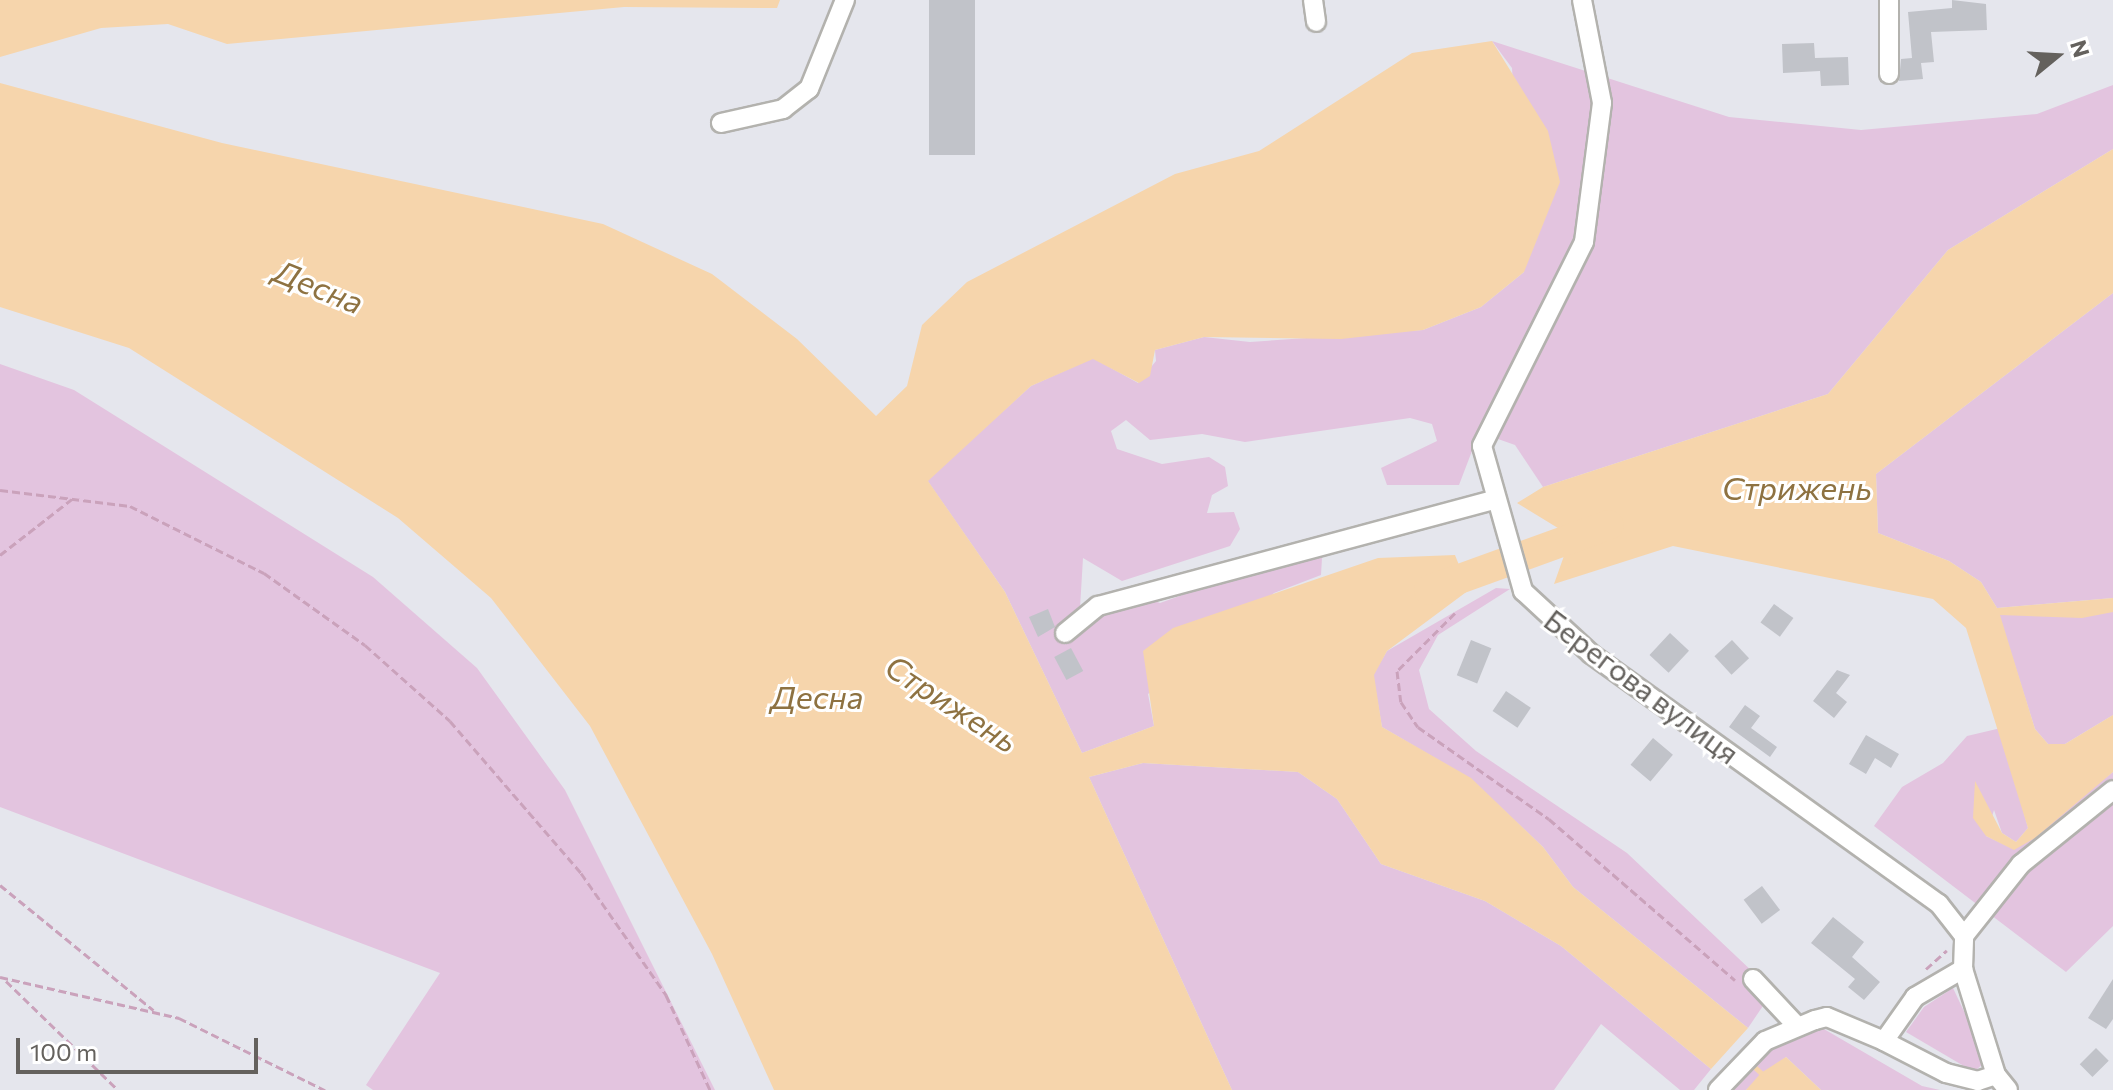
<!DOCTYPE html>
<html>
<head>
<meta charset="utf-8">
<style>
  body { margin:0 }
  #map { position:relative; width:2113px; height:1090px; overflow:hidden; background:#e5e6ed; font-family:Commissioner,sans-serif }
  div>[style] { position:absolute }
  [style*='--x'] { left:calc(var(--x)*1px); top:calc(var(--y)*1px); width:calc(var(--w)*1px); rotate:calc(var(--a)*1deg) }
  .green>* { inset:0; background:#e3c4df }
  .water>* { inset:0; background:#f6d5ac }
  .stream>* { height:5px; margin:-2.5px; padding:0 2.5px; transform-origin:2.5px; border-radius:2.5px; background:#f6d5ac }
  .river>* { height:30px; margin:-15px; padding:0 15px; transform-origin:15px; border-radius:15px; background:#f6d5ac }
  .building>* { inset:0; background:#c1c3c9; transform-origin:0 0 }
  .path>* { height:3px; margin-top:-1.5px; transform-origin:0; background:repeating-linear-gradient(90deg,#caa2bb 0 8px,transparent 0 12px) }
  .roads { filter:drop-shadow(2px 0 #b3b2ae) drop-shadow(-2px 0 #b3b2ae) drop-shadow(0 2px #b3b2ae) drop-shadow(0 -2px #b3b2ae) }
  .minor>* { height:18px; margin:-9px; padding:0 9px; transform-origin:9px; border-radius:9px; background:#fff }
  span { translate:-50% -50%; white-space:nowrap; text-align:center; line-height:1.15; -webkit-text-stroke:6px #fff; paint-order:stroke }
  .street-label { font-size:30px; color:#64615d }
  .water-label { font-size:32px; color:#8e7241; font-style:italic }
  .north { position:absolute; left:2017px; top:16px; width:80px; height:80px; -webkit-text-stroke:6px #fff; paint-order:stroke; rotate:72deg; font-size:22px; font-weight:700; line-height:32px; text-align:center; color:#64615d }
  .north::after { content:''; display:block; margin:auto; width:28px; height:36px; background:#64615d; clip-path:polygon(50% 0,100% 100%,50% 72%,0 100%) }
  .scale { position:absolute; left:16px; top:1038px; width:242px; height:36px; box-sizing:border-box; border:4px solid #64615d; border-top:0; padding-left:10px; font-size:24px; line-height:28px; white-space:nowrap; color:#64615d; -webkit-text-stroke:6px #fff; paint-order:stroke }
</style>
</head>
<body>
<div id="map">
  <div class="green">
    <i style="clip-path:polygon(1492px 41px,1729px 117px,1861px 130px,2037px 114px,2113px 85px,2113px 149px,1948px 250px,1828px 394px,1543px 487px,1515px 445px,1498px 439px,1472px 451px,1459px 485px,1387px 485px,1381px 468px,1437px 441px,1432px 424px,1410px 418px,1245px 442px,1202px 434px,1150px 440px,1126px 420px,1111px 431px,1117px 449px,1162px 464px,1209px 457px,1225px 467px,1228px 486px,1212px 495px,1207px 513px,1234px 512px,1240px 529px,1230px 546px,1122px 581px,1083px 558px,1080px 608px,1087px 625px,1141px 596px,1160px 603px,1283px 559px,1322px 558px,1321px 575px,1274px 593px,1148px 694px,1154px 726px,1082px 753px,1005px 592px,927px 480px,1031px 386px,1093px 358px,1138px 383px,1156px 361px,1155px 350px,1204px 337px,1250px 342px,1423px 330px,1481px 307px,1524px 272px,1512px 68px)"></i>
    <i style="clip-path:polygon(2113px 293px,2113px 598px,1997px 608px,1981px 582px,1949px 561px,1878px 533px,1876px 474px)"></i>
    <i style="clip-path:polygon(0 364px,74px 390px,373px 577px,477px 668px,565px 790px,715px 1090px,373px 1090px,366px 1085px,440px 973px,0 807px)"></i>
    <i style="clip-path:polygon(1496px 588px,1510px 589px,1438px 635px,1419px 670px,1429px 709px,1476px 751px,1627px 853px,1773px 991px,1748px 1028px,1573px 887px,1543px 847px,1471px 779px,1382px 727px,1373px 675px,1387px 651px)"></i>
    <i style="clip-path:polygon(2113px 612px,2113px 715px,2065px 744px,2048px 744px,2035px 729px,1999px 615px)"></i>
    <i style="clip-path:polygon(2001px 728px,2028px 828px,2016px 842px,2002px 833px,1994px 810px,1986px 836px,2014px 849px,2113px 772px,2113px 926px,2066px 972px,1874px 826px,1902px 787px,1943px 763px,1967px 736px)"></i>
    <i style="clip-path:polygon(1143px 763px,1298px 772px,1337px 799px,1381px 864px,1485px 901px,1561px 946px,1711px 1069px,1694px 1090px,1680px 1090px,1601px 1024px,1554px 1090px,1232px 1090px,1089px 777px)"></i>
    <i style="clip-path:polygon(1953px 988px,1987px 1060px,1974px 1072px,1906px 1032px,1924px 1007px)"></i>
    <i style="clip-path:polygon(1817px 1025px,1922px 1086px,1940px 1090px,1821px 1090px,1786px 1057px,1746px 1090px,1734px 1090px,1771px 1046px)"></i>
  </div>
  <div class="water">
    <i style="clip-path:polygon(0 0,780px 0,777px 8px,624px 7px,227px 44px,168px 24px,101px 28px,0 57px)"></i>
    <i style="clip-path:polygon(1492px 41px,1548px 131px,1560px 182px,1524px 272px,1481px 307px,1423px 330px,1341px 339px,1204px 337px,1155px 350px,1150px 376px,1139px 383px,1093px 359px,1031px 386px,928px 481px,1005px 592px,1082px 753px,1154px 726px,1143px 651px,1173px 628px,1378px 558px,1455px 555px,1469px 590px,1387px 651px,1374px 675px,1382px 727px,1471px 778px,1543px 847px,1573px 887px,1748px 1028px,1711px 1069px,1561px 946px,1485px 901px,1381px 864px,1337px 799px,1298px 772px,1143px 763px,1089px 777px,1232px 1090px,774px 1090px,712px 954px,590px 726px,491px 598px,398px 518px,129px 348px,0 307px,0 83px,222px 143px,603px 224px,712px 274px,797px 339px,876px 416px,907px 386px,922px 325px,967px 282px,1175px 174px,1259px 151px,1412px 53px)"></i>
    <i style="clip-path:polygon(2113px 149px,2113px 293px,1876px 474px,1878px 533px,1949px 561px,1981px 582px,1997px 608px,2113px 598px,2113px 612px,2082px 618px,2000px 615px,2035px 729px,2048px 744px,2065px 744px,2113px 715px,2113px 772px,2035px 838px,2014px 850px,1986px 836px,1973px 818px,1975px 781px,2002px 833px,2016px 842px,2028px 828px,1966px 628px,1933px 599px,1673px 546px,1554px 584px,1571px 536px,1517px 503px,1543px 487px,1828px 394px,1948px 250px)"></i>
    <i style="clip-path:polygon(1786px 1057px,1821px 1090px,1746px 1090px,1761px 1073px)"></i>
  </div>
  <div class="stream">
    <i style="--x:1750;--y:1063;--w:15;--a:42"></i>
  </div>
  <div class="river">
    <i style="--x:1429;--y:590;--w:191;--a:-19.9"></i>
  </div>
  <div class="building">
    <i style="left:929px;top:0;width:46px;height:155px"></i>
    <i style="clip-path:polygon(1952px 0,1986px 4px,1987px 30px,1931px 32px,1934px 62px,1921px 63px,1923px 79px,1899px 81px,1901px 59px,1912px 58px,1908px 12px,1952px 8px)"></i>
    <i style="clip-path:polygon(1814px 43px,1815px 58px,1848px 57px,1849px 85px,1821px 86px,1820px 71px,1783px 73px,1782px 44px)"></i>
    <i style="left:1774px;top:604px;width:24px;height:23px;rotate:36deg"></i>
    <i style="clip-path:polygon(1048px 609px,1055px 627px,1038px 637px,1029px 617px)"></i>
    <i style="left:1670px;top:633px;width:26px;height:30px;rotate:43deg"></i>
    <i style="left:1471px;top:640px;width:22px;height:38px;rotate:22deg"></i>
    <i style="left:1732px;top:640px;width:25px;height:24px;rotate:47deg"></i>
    <i style="left:1071px;top:648px;width:26px;height:19px;rotate:62deg"></i>
    <i style="clip-path:polygon(1837px 670px,1850px 675px,1836px 693px,1847px 702px,1834px 718px,1813px 701px)"></i>
    <i style="left:1506px;top:691px;width:30px;height:24px;rotate:34deg"></i>
    <i style="clip-path:polygon(1745px 705px,1760px 716px,1751px 728px,1777px 747px,1770px 757px,1729px 727px)"></i>
    <i style="clip-path:polygon(1866px 735px,1899px 754px,1891px 768px,1875px 758px,1866px 774px,1849px 764px)"></i>
    <i style="left:1653px;top:738px;width:26px;height:35px;rotate:40deg"></i>
    <i style="left:1762px;top:886px;width:30px;height:23px;rotate:53deg"></i>
    <i style="clip-path:polygon(1833px 917px,1864px 942px,1852px 957px,1880px 982px,1864px 1000px,1848px 987px,1855px 979px,1811px 943px)"></i>
    <i style="clip-path:polygon(2113px 979px,2113px 1019px,2106px 1029px,2088px 1018px)"></i>
    <i style="left:2096px;top:1048px;width:18px;height:23px;rotate:45deg"></i>
  </div>
  <div class="path">
    <i style="--x:0;--y:490;--w:131;--a:7"></i>
    <i style="--x:130;--y:506;--w:150;--a:26.6"></i>
    <i style="--x:264;--y:573;--w:124;--a:35.5"></i>
    <i style="--x:365;--y:645;--w:114;--a:41.8"></i>
    <i style="--x:450;--y:721;--w:201;--a:49.2"></i>
    <i style="--x:581;--y:873;--w:149;--a:55.1"></i>
    <i style="--x:666;--y:995;--w:105;--a:65.1"></i>
    <i style="--x:0;--y:555;--w:91;--a:-37.9"></i>
    <i style="--x:1455;--y:613;--w:82;--a:135"></i>
    <i style="--x:1397;--y:671;--w:31;--a:83"></i>
    <i style="--x:1401;--y:702;--w:30;--a:56"></i>
    <i style="--x:1418;--y:727;--w:160;--a:35.1"></i>
    <i style="--x:1549;--y:819;--w:246;--a:40.9"></i>
    <i style="--x:0;--y:885;--w:198;--a:39.2"></i>
    <i style="--x:1926;--y:969;--w:28;--a:-42"></i>
    <i style="--x:0;--y:977;--w:184;--a:12.9"></i>
    <i style="--x:179;--y:1018;--w:163;--a:26.3"></i>
    <i style="--x:6;--y:981;--w:156;--a:44.2"></i>
  </div>
  <div class="roads">
    <div class="minor">
      <i style="--x:1313;--y:0;--w:22;--a:82"></i>
      <i style="--x:1582;--y:0;--w:105;--a:79"></i>
      <i style="--x:1602;--y:103;--w:140;--a:97.4"></i>
      <i style="--x:1584;--y:242;--w:228;--a:116.6"></i>
      <i style="--x:1482;--y:446;--w:151;--a:74.2"></i>
      <i style="--x:1523;--y:591;--w:93;--a:42.8"></i>
      <i style="--x:1591;--y:654;--w:428;--a:35.7"></i>
      <i style="--x:1939;--y:904;--w:41;--a:52"></i>
      <i style="--x:1889;--y:0;--w:74;--a:90"></i>
      <i style="--x:721;--y:123;--w:64;--a:-12.7"></i>
      <i style="--x:783;--y:109;--w:33;--a:-38"></i>
      <i style="--x:809;--y:89;--w:96;--a:-68"></i>
      <i style="--x:1065;--y:633;--w:43;--a:-39.3"></i>
      <i style="--x:1098;--y:606;--w:409;--a:-15"></i>
      <i style="--x:1963;--y:969;--w:33;--a:-88"></i>
      <i style="--x:1964;--y:936;--w:92;--a:-51.6"></i>
      <i style="--x:2021;--y:864;--w:118;--a:-38.8"></i>
      <i style="--x:1753;--y:979;--w:63;--a:46.9"></i>
      <i style="--x:1996;--y:1075;--w:19;--a:162"></i>
      <i style="--x:1978;--y:1081;--w:33;--a:-166"></i>
      <i style="--x:1946;--y:1073;--w:70;--a:-152.7"></i>
      <i style="--x:1884;--y:1041;--w:54;--a:-54.8"></i>
      <i style="--x:1915;--y:997;--w:56;--a:-30.3"></i>
      <i style="--x:1963;--y:969;--w:111;--a:72.7"></i>
      <i style="--x:1996;--y:1075;--w:19;--a:51"></i>
      <i style="--x:1718;--y:1090;--w:68;--a:-46.2"></i>
      <i style="--x:1765;--y:1041;--w:54;--a:-22.8"></i>
      <i style="--x:1815;--y:1020;--w:12;--a:-14"></i>
      <i style="--x:1827;--y:1017;--w:62;--a:22.8"></i>
    </div>
  </div>
  <div class="street-label">
    <span style="left:1642px;top:686px;rotate:37deg">Берегова вулиця</span>
  </div>
  <div class="water-label">
    <span style="left:319px;top:286px;rotate:22deg">Десна</span>
    <span style="left:1797px;top:487px">Стрижень</span>
    <span style="left:817px;top:696px">Десна</span>
    <span style="left:952px;top:703px;rotate:33deg">Стрижень</span>
  </div>
  <div class="north">N</div>
  <div class="scale">100 m</div>
</div>
</body>
</html>
